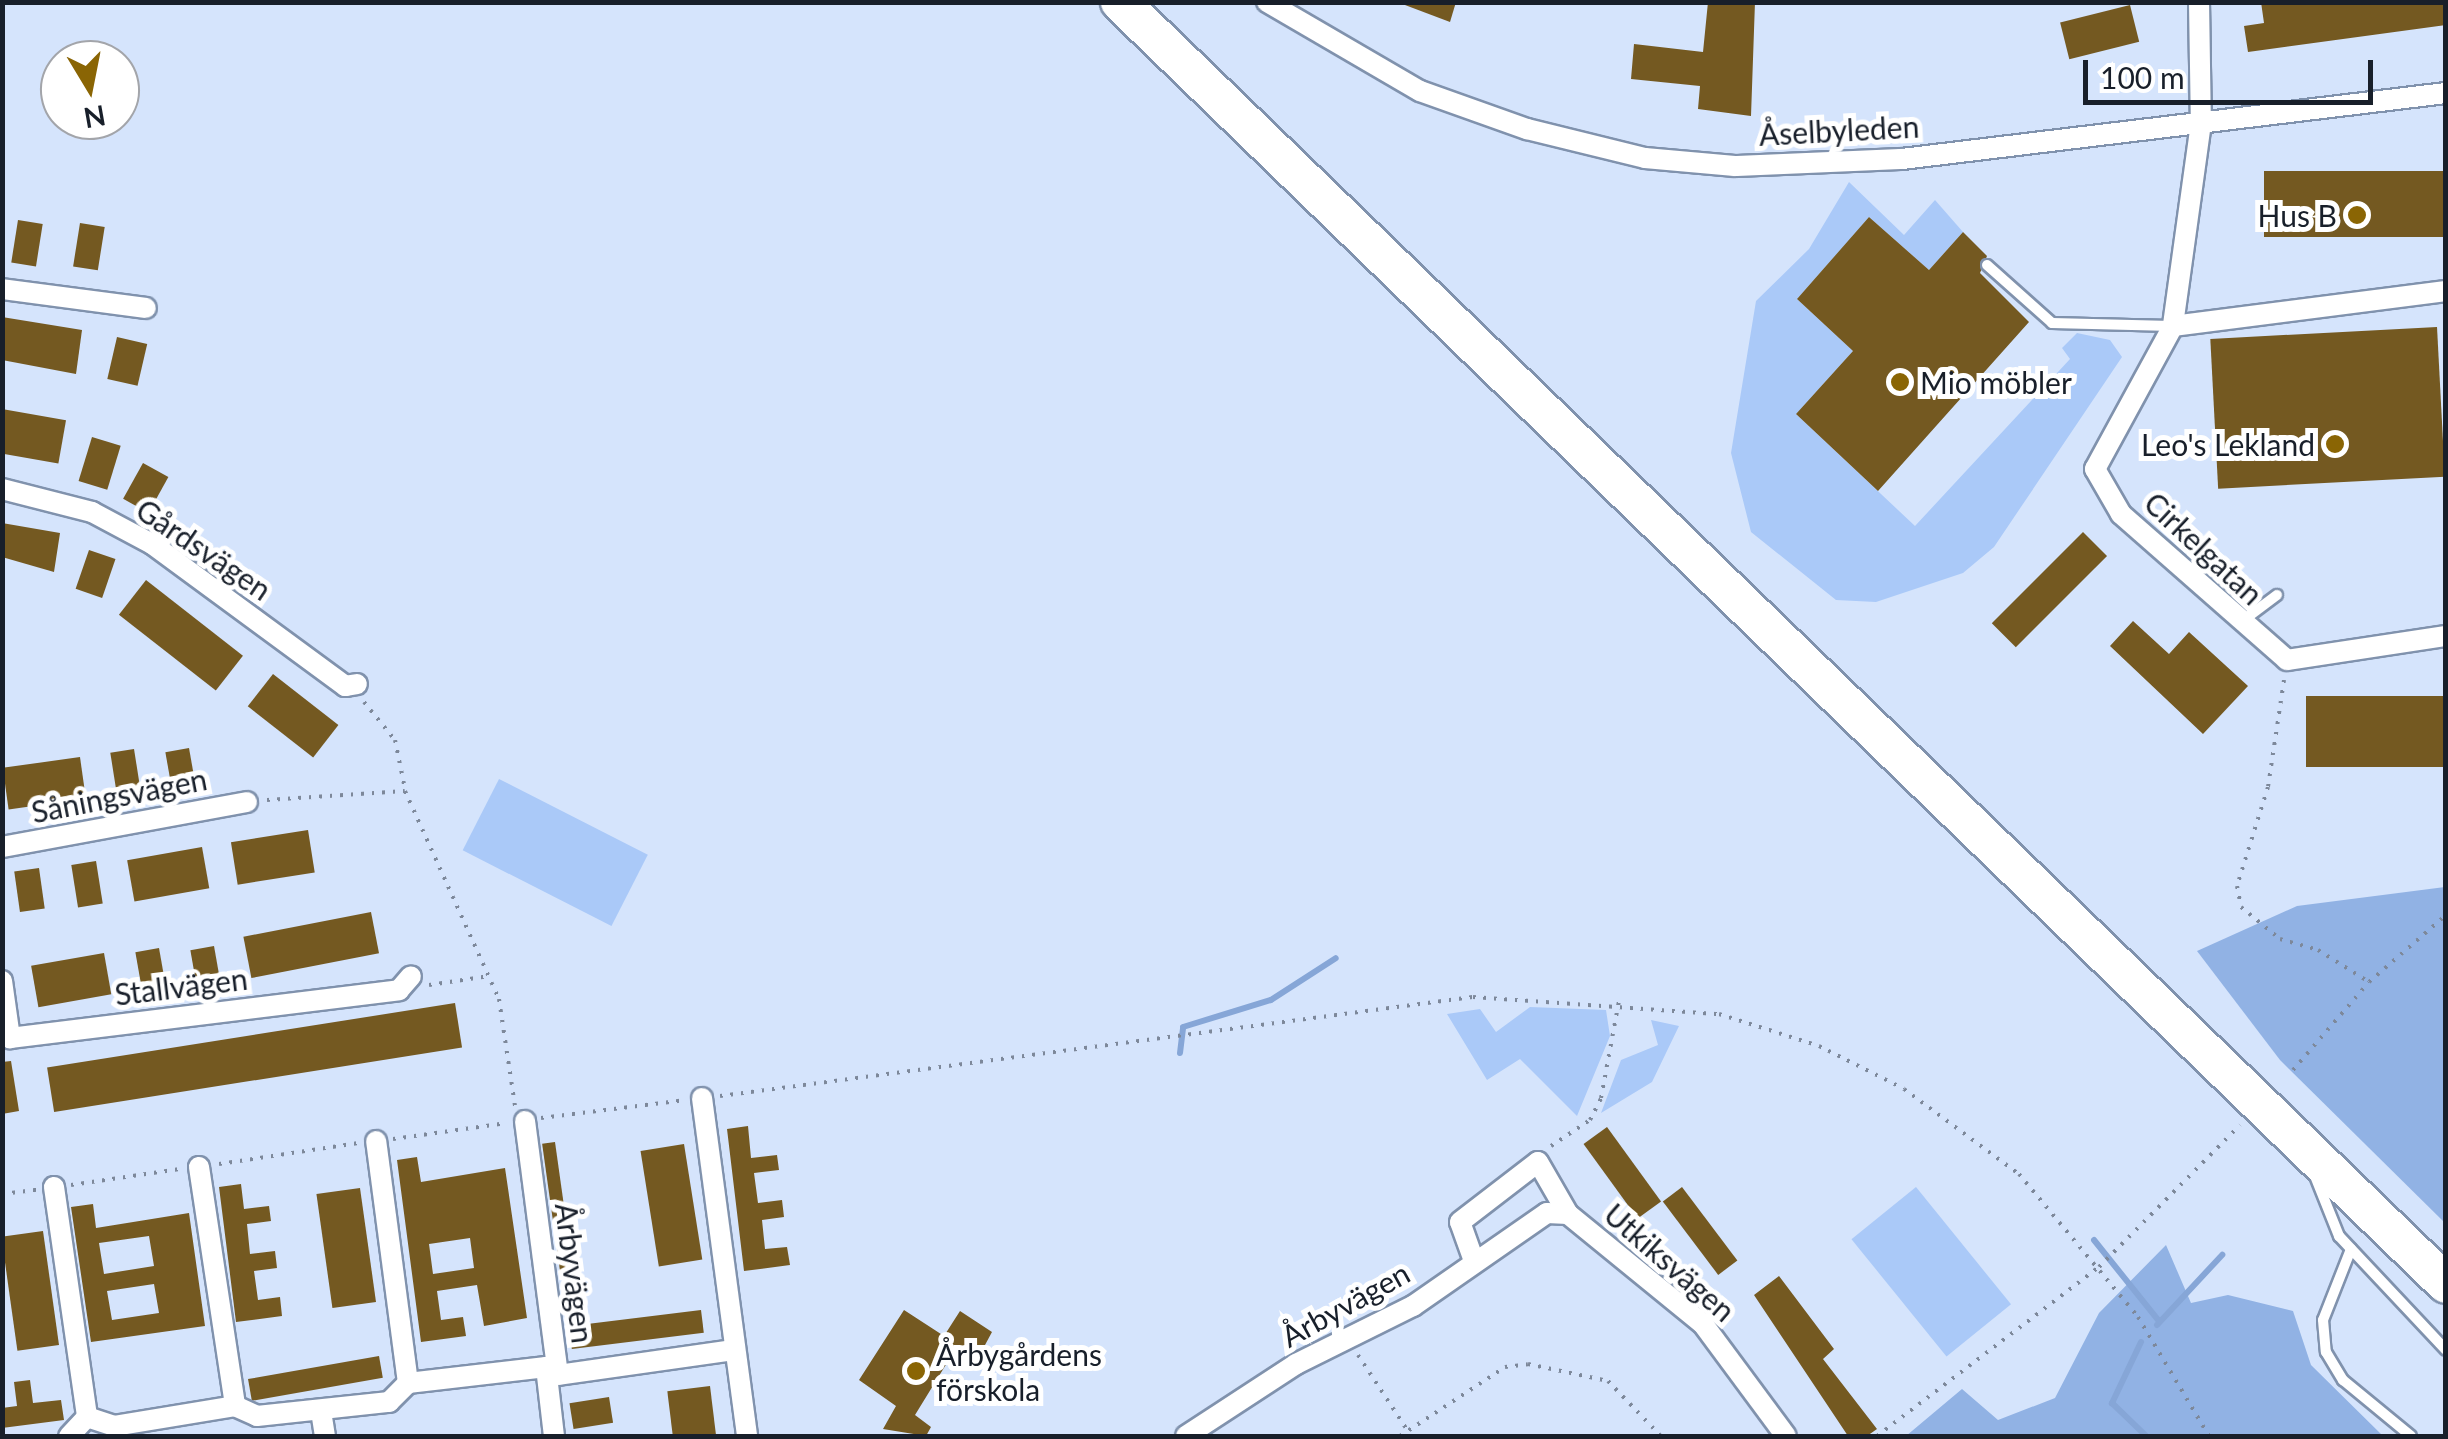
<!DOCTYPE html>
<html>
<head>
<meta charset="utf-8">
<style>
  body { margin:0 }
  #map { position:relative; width:2448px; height:1439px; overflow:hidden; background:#d5e4fc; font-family:Lato,sans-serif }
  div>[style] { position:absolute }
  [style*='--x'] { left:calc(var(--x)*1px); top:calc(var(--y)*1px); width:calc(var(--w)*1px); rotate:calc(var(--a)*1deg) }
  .green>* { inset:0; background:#aac9f8; transform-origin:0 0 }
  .forest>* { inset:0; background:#91b2e4 }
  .stream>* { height:6px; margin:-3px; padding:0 3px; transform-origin:3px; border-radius:3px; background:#86a6d7 }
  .building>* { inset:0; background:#745921; transform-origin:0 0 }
  .path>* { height:4px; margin-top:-2px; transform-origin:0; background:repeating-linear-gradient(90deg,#7d889a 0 2.5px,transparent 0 10.5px) }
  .roads { filter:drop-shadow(2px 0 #8092ad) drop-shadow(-2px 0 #8092ad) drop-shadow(0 2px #8092ad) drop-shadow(0 -2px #8092ad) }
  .lane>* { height:10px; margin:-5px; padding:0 5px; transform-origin:5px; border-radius:5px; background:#fff }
  .street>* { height:20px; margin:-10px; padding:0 10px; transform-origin:10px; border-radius:10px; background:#fff }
  .highway>* { height:38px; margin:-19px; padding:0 19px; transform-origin:19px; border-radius:19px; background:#fff }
  .dots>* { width:28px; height:28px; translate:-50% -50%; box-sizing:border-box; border:5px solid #fff; border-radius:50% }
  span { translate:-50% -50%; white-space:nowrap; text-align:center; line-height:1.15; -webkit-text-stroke:10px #fff; paint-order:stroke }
  .street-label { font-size:30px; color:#181f2a }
  .poi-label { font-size:30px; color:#181f2a }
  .right { translate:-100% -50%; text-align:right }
  .left { translate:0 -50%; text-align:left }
  .frame { position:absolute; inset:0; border:5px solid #181f2a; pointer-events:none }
  .north { position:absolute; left:40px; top:40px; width:100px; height:100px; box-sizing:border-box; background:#fff; border:2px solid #a3a5aa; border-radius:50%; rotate:170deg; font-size:28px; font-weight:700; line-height:40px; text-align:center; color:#181f2a }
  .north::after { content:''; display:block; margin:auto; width:35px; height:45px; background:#8a6504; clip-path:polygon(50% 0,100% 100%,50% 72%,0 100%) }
  .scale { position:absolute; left:2083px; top:60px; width:290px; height:45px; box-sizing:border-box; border:5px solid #181f2a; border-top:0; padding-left:12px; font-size:30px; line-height:35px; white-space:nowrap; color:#181f2a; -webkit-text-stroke:8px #fff; paint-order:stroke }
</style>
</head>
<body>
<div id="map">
  <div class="green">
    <i style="clip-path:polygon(1849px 182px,1904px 235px,1935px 200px,1963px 232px,1929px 270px,1869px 217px,1797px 299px,1853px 351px,1796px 414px,1915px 526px,2070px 359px,2062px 348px,2077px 333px,2110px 340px,2122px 357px,1994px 547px,1963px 573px,1876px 602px,1836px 600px,1751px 532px,1731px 453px,1756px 301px,1809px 249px)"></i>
    <i style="left:499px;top:779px;width:167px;height:80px;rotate:27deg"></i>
    <i style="clip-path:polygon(1530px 1007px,1606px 1010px,1610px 1036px,1577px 1116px,1520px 1059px,1487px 1080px,1447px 1014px,1480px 1009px,1496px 1032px)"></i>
    <i style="clip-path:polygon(1651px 1020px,1679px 1026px,1652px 1082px,1601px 1113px,1621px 1060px,1658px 1045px)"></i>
    <i style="left:1916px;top:1187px;width:151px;height:83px;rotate:51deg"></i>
  </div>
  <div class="forest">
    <i style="clip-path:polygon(2445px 887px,2446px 887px,2445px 1223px,2280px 1060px,2197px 951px,2297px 906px)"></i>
    <i style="clip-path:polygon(2166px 1245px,2191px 1303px,2228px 1295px,2293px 1311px,2311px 1365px,2383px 1436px,1906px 1436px,1962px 1389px,1998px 1420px,2055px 1398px,2099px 1313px)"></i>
  </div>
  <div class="stream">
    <i style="--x:1180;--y:1053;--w:26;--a:-83"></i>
    <i style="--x:1183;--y:1027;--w:92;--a:-17.1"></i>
    <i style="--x:1271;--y:1000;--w:77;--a:-32.9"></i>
    <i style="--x:2094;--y:1240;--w:104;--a:51.3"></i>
    <i style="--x:2157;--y:1325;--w:96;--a:-47.1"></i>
    <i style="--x:2141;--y:1342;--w:68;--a:115.4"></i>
    <i style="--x:2112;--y:1403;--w:47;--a:44.1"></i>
  </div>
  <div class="building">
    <i style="clip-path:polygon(1397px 2px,1456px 2px,1450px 22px)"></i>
    <i style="clip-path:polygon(1708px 2px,1755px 2px,1751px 116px,1698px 109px,1700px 86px,1631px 79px,1634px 44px,1703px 52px)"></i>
    <i style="clip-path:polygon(2261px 2px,2446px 2px,2446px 25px,2248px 52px,2244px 26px,2264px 23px)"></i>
    <i style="left:2130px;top:5px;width:38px;height:72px;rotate:76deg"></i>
    <i style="left:2446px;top:171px;width:66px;height:182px;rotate:90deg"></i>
    <i style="clip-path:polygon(1869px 217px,1929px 270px,1963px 232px,1987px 256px,1980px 273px,2029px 322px,1878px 491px,1796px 414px,1853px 351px,1797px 299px)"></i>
    <i style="left:18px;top:220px;width:25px;height:43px;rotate:9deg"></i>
    <i style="left:80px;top:223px;width:25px;height:44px;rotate:9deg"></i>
    <i style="clip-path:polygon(2px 317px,82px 330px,76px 374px,2px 360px)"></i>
    <i style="left:2437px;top:327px;width:150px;height:227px;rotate:87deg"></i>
    <i style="left:117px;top:337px;width:31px;height:43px;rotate:13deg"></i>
    <i style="left:2px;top:409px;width:65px;height:44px;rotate:10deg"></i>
    <i style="left:92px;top:437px;width:30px;height:46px;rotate:17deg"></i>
    <i style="left:143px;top:463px;width:29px;height:41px;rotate:29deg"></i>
    <i style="clip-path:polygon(2px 523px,60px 533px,54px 572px,2px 557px)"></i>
    <i style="left:2083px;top:532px;width:34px;height:129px;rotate:45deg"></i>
    <i style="left:89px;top:550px;width:28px;height:41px;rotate:19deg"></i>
    <i style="left:146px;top:580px;width:123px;height:44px;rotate:38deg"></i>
    <i style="clip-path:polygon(2133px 621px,2169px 654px,2189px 632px,2248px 686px,2203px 734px,2110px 646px)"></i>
    <i style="left:273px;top:674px;width:83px;height:41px;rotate:38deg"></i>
    <i style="left:2446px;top:696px;width:71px;height:140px;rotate:90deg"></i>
    <i style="left:189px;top:748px;width:42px;height:24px;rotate:80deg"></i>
    <i style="left:134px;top:749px;width:43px;height:24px;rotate:81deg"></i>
    <i style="left:80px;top:757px;width:42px;height:78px;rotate:82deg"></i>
    <i style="left:308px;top:830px;width:43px;height:78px;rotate:81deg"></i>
    <i style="left:202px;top:847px;width:42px;height:76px;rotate:80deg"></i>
    <i style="left:96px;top:861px;width:43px;height:25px;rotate:81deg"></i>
    <i style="left:39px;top:868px;width:41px;height:25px;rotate:82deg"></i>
    <i style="left:371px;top:912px;width:42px;height:130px;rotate:79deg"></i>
    <i style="left:214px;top:946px;width:42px;height:24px;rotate:80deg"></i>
    <i style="left:159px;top:948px;width:42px;height:24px;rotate:80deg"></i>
    <i style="left:104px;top:953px;width:42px;height:74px;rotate:80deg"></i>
    <i style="left:455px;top:1003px;width:45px;height:413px;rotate:81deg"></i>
    <i style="clip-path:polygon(11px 1061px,19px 1111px,2px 1114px,2px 1062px)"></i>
    <i style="clip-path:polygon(748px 1126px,751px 1158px,777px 1155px,779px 1170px,754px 1173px,758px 1203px,782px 1200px,784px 1217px,762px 1220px,765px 1249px,787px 1247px,790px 1265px,744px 1271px,727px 1129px)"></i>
    <i style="left:1607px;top:1127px;width:92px;height:29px;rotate:54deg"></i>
    <i style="left:555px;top:1142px;width:137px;height:13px;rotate:82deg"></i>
    <i style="left:684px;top:1144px;width:117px;height:44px;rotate:81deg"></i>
    <i style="clip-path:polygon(evenodd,417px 1157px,421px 1182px,505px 1168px,527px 1318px,484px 1326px,477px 1285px,437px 1291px,441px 1320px,463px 1317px,466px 1336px,421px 1342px,397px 1160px,417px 1157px,470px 1238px,474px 1268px,433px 1274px,429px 1244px,470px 1238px)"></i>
    <i style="clip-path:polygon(241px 1184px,244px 1209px,269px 1206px,271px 1221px,247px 1224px,250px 1254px,275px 1251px,277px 1268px,254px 1271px,258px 1300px,280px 1297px,282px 1316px,236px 1322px,219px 1187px)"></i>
    <i style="left:1682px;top:1187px;width:92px;height:24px;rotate:53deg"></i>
    <i style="left:360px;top:1188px;width:115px;height:44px;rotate:82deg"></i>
    <i style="clip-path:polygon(evenodd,93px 1204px,96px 1228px,189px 1213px,205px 1326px,91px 1342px,71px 1207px,93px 1204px,149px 1236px,154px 1266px,104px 1274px,99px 1243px,149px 1236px,93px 1204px,154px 1284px,159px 1313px,112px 1320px,107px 1291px,154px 1284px)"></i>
    <i style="left:43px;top:1231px;width:115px;height:42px;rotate:82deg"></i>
    <i style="clip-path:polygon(1779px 1276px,1834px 1349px,1823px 1359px,1877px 1429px,1867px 1436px,1848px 1436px,1754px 1295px)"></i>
    <i style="left:701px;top:1310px;width:23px;height:133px;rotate:83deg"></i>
    <i style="clip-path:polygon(904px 1310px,944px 1336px,960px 1311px,992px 1332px,978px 1358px,958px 1345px,915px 1415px,931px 1427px,926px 1436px,883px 1429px,896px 1406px,859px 1380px)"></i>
    <i style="left:379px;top:1356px;width:22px;height:133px;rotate:80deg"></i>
    <i style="clip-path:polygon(30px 1380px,33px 1403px,61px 1400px,64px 1420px,2px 1428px,2px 1408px,17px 1406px,14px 1382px)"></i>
    <i style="left:710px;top:1386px;width:50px;height:43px;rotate:83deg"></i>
    <i style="left:609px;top:1397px;width:26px;height:40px;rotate:81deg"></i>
  </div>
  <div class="path">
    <i style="--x:2284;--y:680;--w:108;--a:98.5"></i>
    <i style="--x:2268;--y:787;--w:104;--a:107.4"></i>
    <i style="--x:2237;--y:886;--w:21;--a:79"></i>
    <i style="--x:2241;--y:907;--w:50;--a:39.4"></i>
    <i style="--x:2280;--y:939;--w:40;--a:16"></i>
    <i style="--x:2318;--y:950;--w:60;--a:32.1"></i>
    <i style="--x:364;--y:702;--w:49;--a:50.8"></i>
    <i style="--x:395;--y:740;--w:50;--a:78.5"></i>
    <i style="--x:267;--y:800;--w:138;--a:-3.7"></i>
    <i style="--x:405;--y:791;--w:228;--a:65.7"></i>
    <i style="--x:499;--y:999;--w:108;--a:81.5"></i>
    <i style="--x:429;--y:985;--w:61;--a:-8.5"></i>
    <i style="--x:2293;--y:1070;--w:116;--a:-49.2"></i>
    <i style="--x:2369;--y:982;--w:102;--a:-41"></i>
    <i style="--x:720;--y:1096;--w:759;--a:-7.49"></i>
    <i style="--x:1473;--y:997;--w:247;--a:4"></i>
    <i style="--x:1719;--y:1014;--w:105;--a:17.7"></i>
    <i style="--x:1819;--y:1046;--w:95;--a:26.8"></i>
    <i style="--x:1904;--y:1089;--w:143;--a:36.5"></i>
    <i style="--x:2019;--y:1174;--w:186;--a:50.2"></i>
    <i style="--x:2138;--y:1317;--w:139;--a:59.2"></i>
    <i style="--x:541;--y:1118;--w:146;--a:-7.1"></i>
    <i style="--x:393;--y:1139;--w:115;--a:-8"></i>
    <i style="--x:1551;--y:1146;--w:47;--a:-33.7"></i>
    <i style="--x:1590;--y:1120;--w:25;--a:-63"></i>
    <i style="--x:1601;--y:1098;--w:99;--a:-79.5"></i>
    <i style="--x:219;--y:1164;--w:141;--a:-8.6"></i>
    <i style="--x:71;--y:1185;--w:110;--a:-8.4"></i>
    <i style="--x:2;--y:1194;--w:35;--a:-7"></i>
    <i style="--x:1358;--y:1355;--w:91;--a:56.7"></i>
    <i style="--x:1400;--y:1436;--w:126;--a:-33.3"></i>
    <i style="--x:1505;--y:1367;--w:23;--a:-7"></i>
    <i style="--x:1528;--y:1364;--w:82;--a:12"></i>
    <i style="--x:1608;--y:1381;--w:76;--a:46.1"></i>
    <i style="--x:1877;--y:1436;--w:279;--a:-37.3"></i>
    <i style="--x:2099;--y:1267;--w:200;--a:-45.2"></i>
  </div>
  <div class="roads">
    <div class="lane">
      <i style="--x:1987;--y:265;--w:87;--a:41.7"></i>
      <i style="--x:2052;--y:323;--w:120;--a:1.4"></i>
      <i style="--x:2241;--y:622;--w:45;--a:-36.9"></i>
      <i style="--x:2315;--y:1176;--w:65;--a:68.2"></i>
      <i style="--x:2339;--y:1236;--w:156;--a:46.8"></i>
      <i style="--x:2351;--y:1249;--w:76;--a:111.5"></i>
      <i style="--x:2323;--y:1320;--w:32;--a:85"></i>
      <i style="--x:2326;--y:1352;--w:33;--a:59"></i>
      <i style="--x:2343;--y:1380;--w:88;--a:39.5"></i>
    </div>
    <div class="street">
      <i style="--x:1267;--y:2;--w:177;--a:30.2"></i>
      <i style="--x:1420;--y:91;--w:114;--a:19.6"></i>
      <i style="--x:1527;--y:129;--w:122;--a:13.8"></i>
      <i style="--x:1645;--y:158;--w:90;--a:5.1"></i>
      <i style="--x:1735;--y:166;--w:167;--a:-2.4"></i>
      <i style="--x:1902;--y:159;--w:548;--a:-6.92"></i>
      <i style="--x:2199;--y:2;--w:121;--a:89.1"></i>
      <i style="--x:2201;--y:123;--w:205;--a:97.9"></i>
      <i style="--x:2173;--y:326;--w:163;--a:118.6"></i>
      <i style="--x:2095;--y:469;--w:52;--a:60"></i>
      <i style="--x:2121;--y:514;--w:221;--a:41.3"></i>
      <i style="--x:2287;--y:660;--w:161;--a:-8.6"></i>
      <i style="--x:2;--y:289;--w:145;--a:7.5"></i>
      <i style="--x:2173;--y:326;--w:275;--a:-7.3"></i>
      <i style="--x:2;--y:489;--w:93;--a:14.3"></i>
      <i style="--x:92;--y:512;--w:68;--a:28.1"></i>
      <i style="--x:152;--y:544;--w:240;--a:36.3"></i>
      <i style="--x:345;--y:686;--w:12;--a:-9"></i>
      <i style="--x:2;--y:847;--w:249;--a:-10.4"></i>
      <i style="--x:2;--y:981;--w:58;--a:82"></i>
      <i style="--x:10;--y:1038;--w:392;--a:-7"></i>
      <i style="--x:399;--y:990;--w:18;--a:-49"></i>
      <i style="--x:702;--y:1098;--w:341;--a:82.4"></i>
      <i style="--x:525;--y:1121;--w:256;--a:82.6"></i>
      <i style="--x:558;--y:1375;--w:178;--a:-8.1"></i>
      <i style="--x:199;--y:1167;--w:242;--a:81.4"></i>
      <i style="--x:235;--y:1406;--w:24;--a:24"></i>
      <i style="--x:257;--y:1416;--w:133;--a:-6.1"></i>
      <i style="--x:389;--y:1402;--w:27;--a:-45"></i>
      <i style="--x:408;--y:1383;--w:244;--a:-97.5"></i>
      <i style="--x:54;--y:1187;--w:232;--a:81.8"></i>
      <i style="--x:87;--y:1417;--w:26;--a:133"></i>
      <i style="--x:1474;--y:1261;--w:41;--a:-109.7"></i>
      <i style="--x:1460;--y:1222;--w:98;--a:-37.6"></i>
      <i style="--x:1538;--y:1162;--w:60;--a:60"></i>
      <i style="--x:408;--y:1383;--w:139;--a:-6.6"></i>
      <i style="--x:546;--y:1367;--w:69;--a:83.4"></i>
      <i style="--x:321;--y:1411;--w:25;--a:81"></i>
      <i style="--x:87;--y:1417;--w:28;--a:18"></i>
      <i style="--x:114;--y:1426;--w:123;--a:-9.4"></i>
      <i style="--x:1186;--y:1436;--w:131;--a:-33.2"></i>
      <i style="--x:1296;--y:1364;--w:131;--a:-26.4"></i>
      <i style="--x:1413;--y:1306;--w:163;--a:-34.8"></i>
      <i style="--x:1547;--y:1213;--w:21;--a:3"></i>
      <i style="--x:1568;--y:1214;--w:174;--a:39.2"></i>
      <i style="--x:1703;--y:1324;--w:139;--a:53.5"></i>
    </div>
    <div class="highway">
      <i style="--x:1120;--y:2;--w:1844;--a:44.03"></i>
    </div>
  </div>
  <div class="dots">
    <i style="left:2357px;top:215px;background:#8a6504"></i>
    <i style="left:1900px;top:382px;background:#8a6504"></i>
    <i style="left:2335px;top:444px;background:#8a6504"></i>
    <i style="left:916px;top:1371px;background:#8a6504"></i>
  </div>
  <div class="street-label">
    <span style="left:1839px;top:130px;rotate:-3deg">Åselbyleden</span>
    <span style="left:2204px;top:548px;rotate:43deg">Cirkelgatan</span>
    <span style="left:204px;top:549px;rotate:34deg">Gårdsvägen</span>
    <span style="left:119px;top:795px;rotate:-11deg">Såningsvägen</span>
    <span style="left:181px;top:986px;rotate:-7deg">Stallvägen</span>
    <span style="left:1670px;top:1262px;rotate:41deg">Utkiksvägen</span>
    <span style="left:575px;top:1273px;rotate:83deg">Årbyvägen</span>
    <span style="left:1345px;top:1304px;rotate:-29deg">Årbyvägen</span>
  </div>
  <div class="poi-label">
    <span class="right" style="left:2337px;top:215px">Hus B</span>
    <span class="left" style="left:1920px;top:382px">Mio möbler</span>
    <span class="right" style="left:2315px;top:444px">Leo's Lekland</span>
    <span class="left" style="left:936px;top:1371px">Årbygårdens<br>förskola</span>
  </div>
  <div class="frame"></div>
  <div class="north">N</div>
  <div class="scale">100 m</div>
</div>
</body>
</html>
